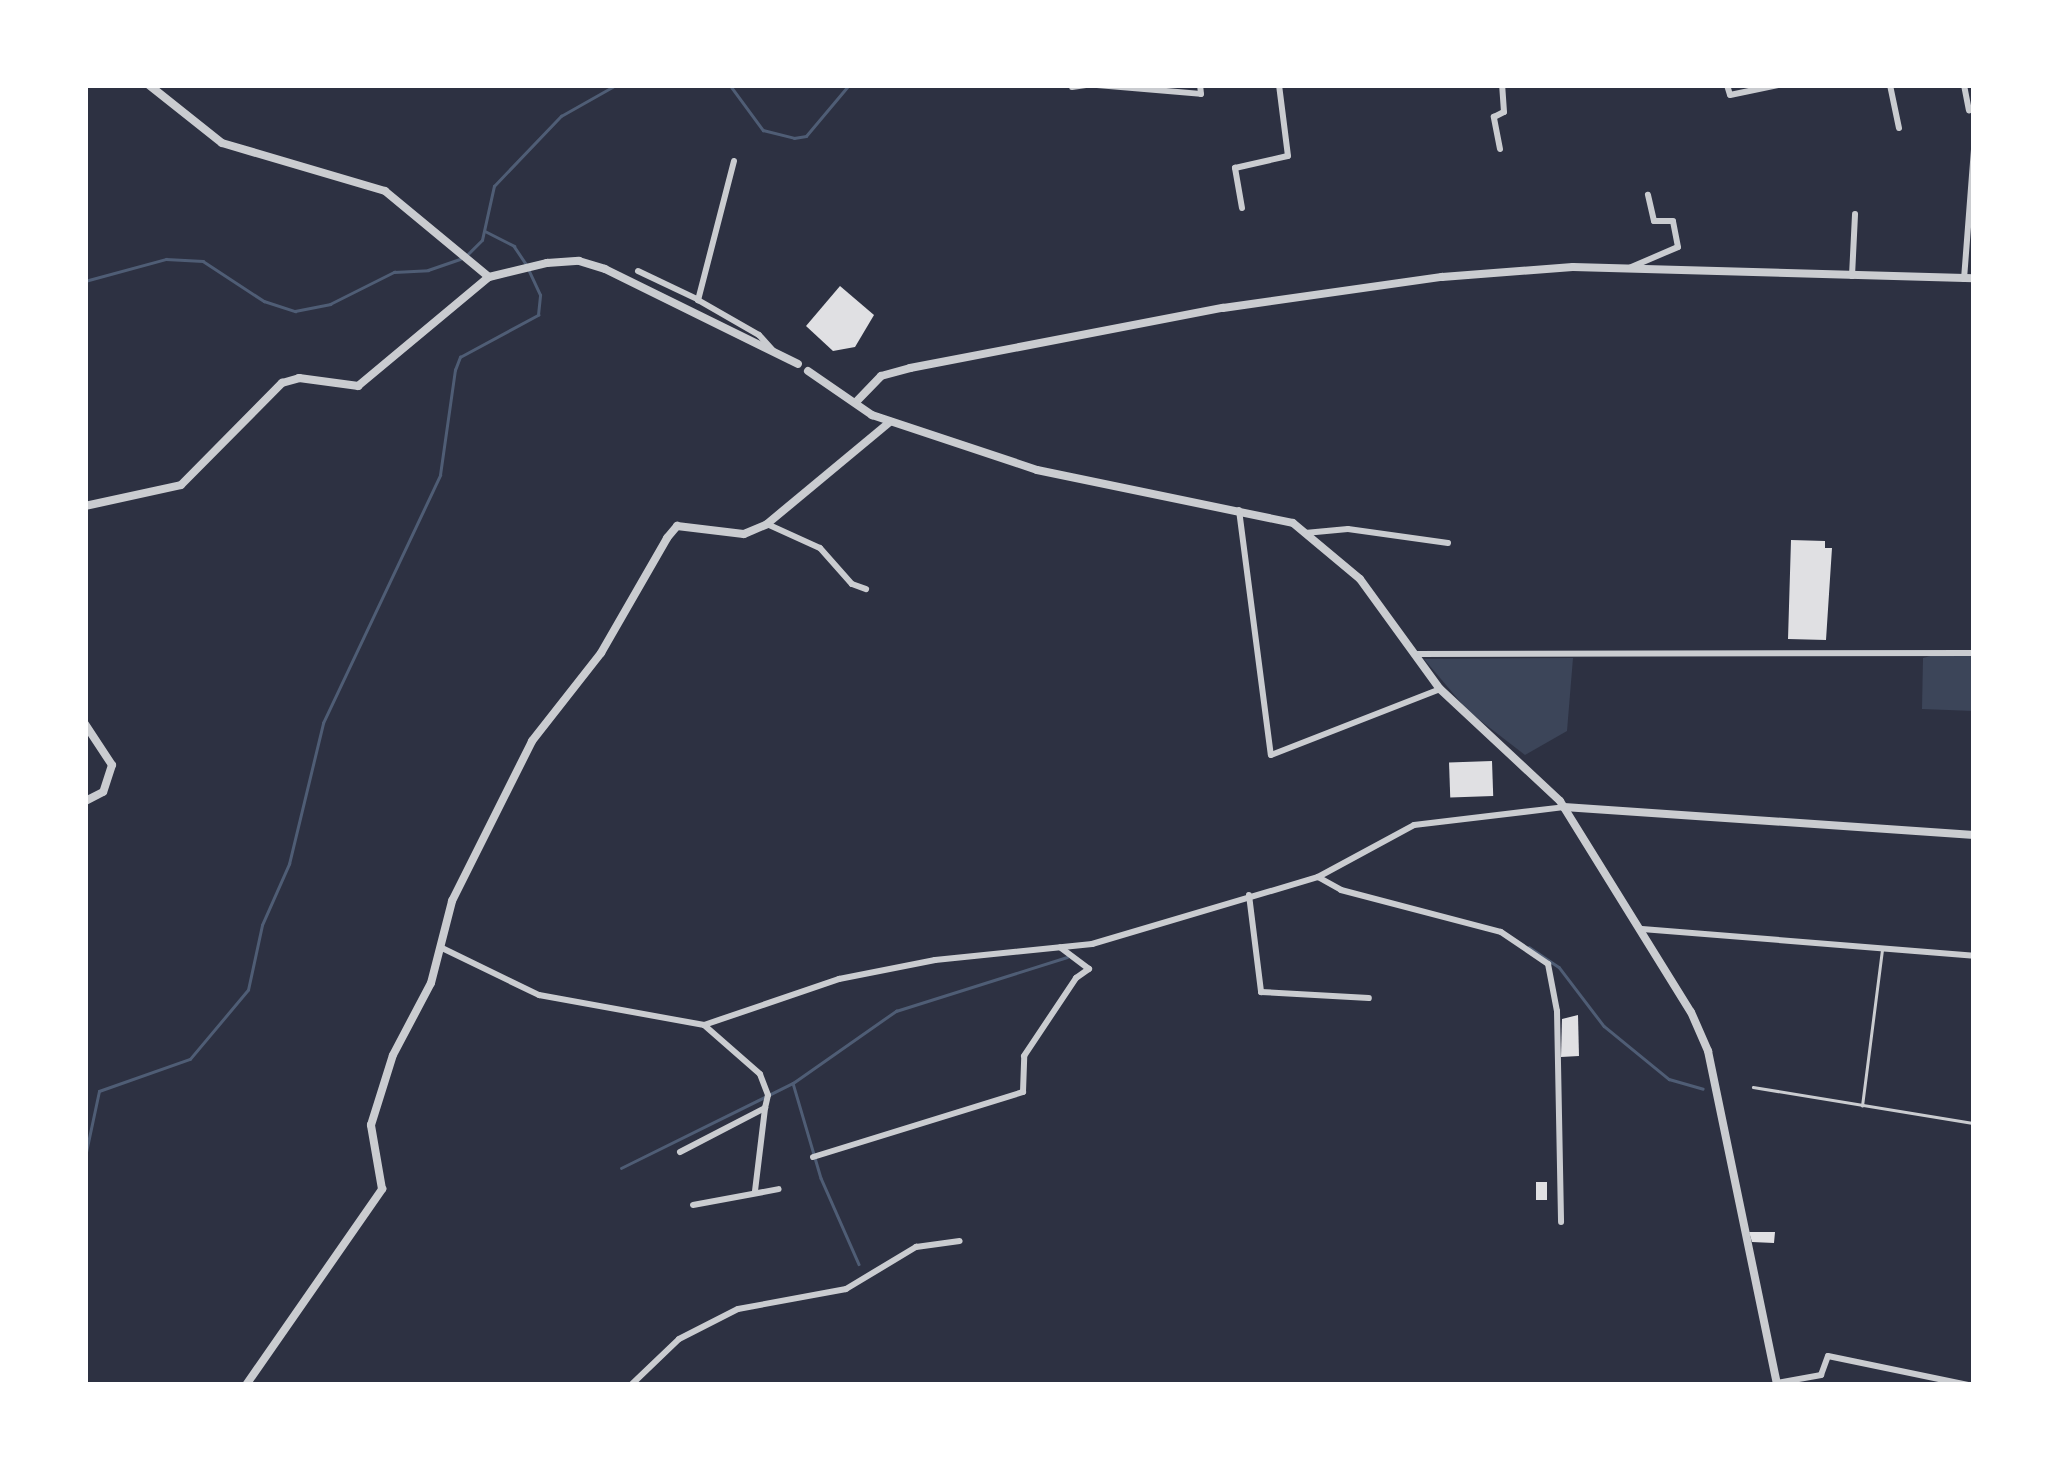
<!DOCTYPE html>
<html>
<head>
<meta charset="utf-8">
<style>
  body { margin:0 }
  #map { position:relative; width:2059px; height:1470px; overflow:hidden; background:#2d3142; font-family:Manrope,sans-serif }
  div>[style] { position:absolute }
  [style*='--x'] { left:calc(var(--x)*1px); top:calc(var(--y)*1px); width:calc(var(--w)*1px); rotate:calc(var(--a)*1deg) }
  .green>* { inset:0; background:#3c4559 }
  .stream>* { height:2.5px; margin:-1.25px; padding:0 1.25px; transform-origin:1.25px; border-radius:1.25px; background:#4f5d75 }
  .building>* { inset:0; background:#e0e0e3; transform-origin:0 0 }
  .service>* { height:2.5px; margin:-1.25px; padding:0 1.25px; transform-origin:1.25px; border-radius:1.25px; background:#caccd0 }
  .minor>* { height:6px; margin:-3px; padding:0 3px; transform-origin:3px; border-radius:3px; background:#caccd0 }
  .tertiary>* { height:8px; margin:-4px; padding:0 4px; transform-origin:4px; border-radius:4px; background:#caccd0 }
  span { translate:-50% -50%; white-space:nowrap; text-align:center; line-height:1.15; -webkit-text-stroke:9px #fff; paint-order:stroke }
  .frame { position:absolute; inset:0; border:88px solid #fff; pointer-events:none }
</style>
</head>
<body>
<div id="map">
  <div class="green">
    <i style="clip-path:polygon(1934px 655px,1974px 656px,1974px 711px,1922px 709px,1923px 658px)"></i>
    <i style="clip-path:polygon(1573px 658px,1567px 731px,1525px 755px,1468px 711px,1424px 659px)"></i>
  </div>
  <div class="stream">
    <i style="--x:730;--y:85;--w:56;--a:53.7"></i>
    <i style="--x:763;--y:130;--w:32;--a:14"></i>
    <i style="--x:794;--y:138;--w:12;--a:-9"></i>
    <i style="--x:806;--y:136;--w:67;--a:-49.9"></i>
    <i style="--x:485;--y:231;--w:33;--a:27"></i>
    <i style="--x:514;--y:246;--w:22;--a:56"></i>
    <i style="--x:467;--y:255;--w:21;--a:-45"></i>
    <i style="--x:482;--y:240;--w:55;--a:-77.5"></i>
    <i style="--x:494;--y:186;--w:97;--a:-46.3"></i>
    <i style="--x:561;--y:116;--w:63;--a:-29.4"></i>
    <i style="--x:85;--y:281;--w:84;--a:-15.2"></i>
    <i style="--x:166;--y:259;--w:37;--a:3"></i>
    <i style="--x:203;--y:261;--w:73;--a:33.3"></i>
    <i style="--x:264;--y:301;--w:33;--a:18"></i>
    <i style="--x:295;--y:311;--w:36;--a:-11"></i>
    <i style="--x:330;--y:304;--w:72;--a:-26.6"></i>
    <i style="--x:394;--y:272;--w:34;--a:-3"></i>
    <i style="--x:428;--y:270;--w:34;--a:-19"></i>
    <i style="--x:1529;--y:947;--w:36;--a:34"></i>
    <i style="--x:1559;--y:967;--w:74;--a:52.7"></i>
    <i style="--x:1604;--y:1026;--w:84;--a:39.2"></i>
    <i style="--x:1669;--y:1079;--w:35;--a:16"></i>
    <i style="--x:793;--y:1083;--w:99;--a:73.6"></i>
    <i style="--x:821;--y:1178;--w:94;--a:66.2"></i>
    <i style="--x:85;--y:1157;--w:67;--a:-78"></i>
    <i style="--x:99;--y:1091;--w:96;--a:-19.4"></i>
    <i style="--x:190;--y:1059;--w:90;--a:-50"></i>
    <i style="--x:248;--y:990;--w:66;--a:-77.8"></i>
    <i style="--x:262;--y:925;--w:67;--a:-66.1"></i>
    <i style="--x:289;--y:864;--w:145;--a:-76.4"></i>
    <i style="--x:323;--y:723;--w:274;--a:-64.7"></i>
    <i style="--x:440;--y:475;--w:106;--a:-81.9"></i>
    <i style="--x:455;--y:370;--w:14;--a:-69"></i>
    <i style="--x:460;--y:357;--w:89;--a:-28.3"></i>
    <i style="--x:538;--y:315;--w:20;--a:-84"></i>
    <i style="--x:540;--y:295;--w:26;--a:-115"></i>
    <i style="--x:621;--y:1168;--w:192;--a:-26.3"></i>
    <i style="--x:793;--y:1083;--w:126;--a:-35"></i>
    <i style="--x:896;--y:1011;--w:179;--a:-17.5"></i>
  </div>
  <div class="building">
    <i style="clip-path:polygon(840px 286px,874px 315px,855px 347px,833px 351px,806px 326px)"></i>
    <i style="clip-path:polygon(1791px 540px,1825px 541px,1825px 548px,1832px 548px,1826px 640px,1788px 639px)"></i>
    <i style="left:1492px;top:761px;width:35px;height:43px;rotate:88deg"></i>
    <i style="clip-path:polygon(1578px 1015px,1579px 1056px,1561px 1057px,1562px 1019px)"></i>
    <i style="left:1536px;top:1182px;width:11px;height:18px"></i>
    <i style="clip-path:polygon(1749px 1232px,1775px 1232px,1774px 1243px,1752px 1242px)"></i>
  </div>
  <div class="service">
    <i style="--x:1753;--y:1087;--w:224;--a:9.3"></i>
    <i style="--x:1862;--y:1106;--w:157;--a:-82.7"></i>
  </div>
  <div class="minor">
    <i style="--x:1097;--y:85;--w:104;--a:4.9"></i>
    <i style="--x:1201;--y:94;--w:9;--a:-96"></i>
    <i style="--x:1727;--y:85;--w:10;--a:73"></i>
    <i style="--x:1730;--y:95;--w:49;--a:-11.8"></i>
    <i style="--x:1890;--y:85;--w:44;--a:78.2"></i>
    <i style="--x:1964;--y:85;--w:26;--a:79"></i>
    <i style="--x:1072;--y:87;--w:14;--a:-8"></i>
    <i style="--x:1500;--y:149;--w:33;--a:-101"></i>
    <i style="--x:1494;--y:117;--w:11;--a:-27"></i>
    <i style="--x:1504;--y:112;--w:27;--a:-94"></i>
    <i style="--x:734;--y:161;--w:144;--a:104.5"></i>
    <i style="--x:698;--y:300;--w:70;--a:29.8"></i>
    <i style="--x:759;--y:335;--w:24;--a:48"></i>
    <i style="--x:1242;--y:208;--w:41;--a:-99.9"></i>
    <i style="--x:1235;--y:168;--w:54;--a:-12.8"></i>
    <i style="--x:1288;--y:156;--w:72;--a:-97.2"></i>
    <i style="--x:1629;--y:268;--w:53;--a:-23.2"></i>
    <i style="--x:1678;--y:247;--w:26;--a:-101"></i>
    <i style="--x:1673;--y:221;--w:19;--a:180"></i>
    <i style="--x:1654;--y:221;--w:27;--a:-103"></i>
    <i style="--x:638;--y:271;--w:65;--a:25.4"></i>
    <i style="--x:1852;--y:276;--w:62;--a:-87.2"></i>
    <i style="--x:1964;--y:279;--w:131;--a:-85.6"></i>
    <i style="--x:1239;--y:510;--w:247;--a:82.6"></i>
    <i style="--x:1271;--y:755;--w:181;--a:-21.3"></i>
    <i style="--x:767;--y:524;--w:58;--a:24.4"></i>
    <i style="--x:820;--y:548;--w:48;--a:48.4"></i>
    <i style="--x:852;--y:584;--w:15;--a:20"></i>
    <i style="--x:1305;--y:533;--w:43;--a:-5.3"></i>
    <i style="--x:1348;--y:529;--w:101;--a:8"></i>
    <i style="--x:1415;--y:654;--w:559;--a:-0.1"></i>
    <i style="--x:1318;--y:877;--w:26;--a:29"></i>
    <i style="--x:1341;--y:890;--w:165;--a:14.7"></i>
    <i style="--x:1501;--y:932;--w:57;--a:34.2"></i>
    <i style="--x:1548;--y:964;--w:48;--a:79.2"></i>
    <i style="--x:1557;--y:1011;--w:211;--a:88.9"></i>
    <i style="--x:1249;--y:895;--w:98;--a:82.9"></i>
    <i style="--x:1261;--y:992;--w:108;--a:3.2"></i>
    <i style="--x:1642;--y:929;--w:333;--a:4.6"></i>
    <i style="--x:442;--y:948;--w:108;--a:25.9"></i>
    <i style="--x:539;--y:995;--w:168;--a:10.3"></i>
    <i style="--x:704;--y:1025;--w:143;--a:-18.8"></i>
    <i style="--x:839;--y:979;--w:98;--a:-11.2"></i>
    <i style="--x:935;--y:960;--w:158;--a:-5.8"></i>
    <i style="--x:1092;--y:944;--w:236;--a:-16.5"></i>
    <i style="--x:1318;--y:877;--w:109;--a:-28.4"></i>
    <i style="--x:1414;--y:825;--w:151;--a:-6.8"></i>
    <i style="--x:680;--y:1152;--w:96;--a:-27.4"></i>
    <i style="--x:765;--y:1108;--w:13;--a:-77"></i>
    <i style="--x:768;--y:1095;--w:22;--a:-111"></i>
    <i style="--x:760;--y:1074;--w:74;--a:-138.8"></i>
    <i style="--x:813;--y:1157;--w:220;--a:-17.2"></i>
    <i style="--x:1023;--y:1092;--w:36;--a:-88"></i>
    <i style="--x:1024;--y:1056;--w:94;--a:-56.3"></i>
    <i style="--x:1076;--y:978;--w:16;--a:-35"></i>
    <i style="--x:1089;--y:969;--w:36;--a:-143"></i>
    <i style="--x:755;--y:1191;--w:84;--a:-83.1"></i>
    <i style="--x:693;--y:1205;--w:87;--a:-10.5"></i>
    <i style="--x:1777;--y:1383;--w:45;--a:-10.3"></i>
    <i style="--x:1821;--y:1375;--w:20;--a:-70"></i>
    <i style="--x:1828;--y:1356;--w:143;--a:11.7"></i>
    <i style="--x:631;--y:1385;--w:66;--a:-43.8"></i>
    <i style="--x:679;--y:1339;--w:66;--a:-27"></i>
    <i style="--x:738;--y:1309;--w:110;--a:-10.5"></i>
    <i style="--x:846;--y:1289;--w:82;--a:-31"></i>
    <i style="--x:916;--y:1247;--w:44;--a:-7.8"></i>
  </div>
  <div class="tertiary">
    <i style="--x:149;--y:85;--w:93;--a:38.5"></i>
    <i style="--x:222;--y:143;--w:170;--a:16.4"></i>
    <i style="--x:385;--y:191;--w:135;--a:39.6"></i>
    <i style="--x:808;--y:371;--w:78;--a:34.5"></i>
    <i style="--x:872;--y:415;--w:174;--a:18.4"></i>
    <i style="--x:1037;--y:470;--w:261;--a:11.7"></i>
    <i style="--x:1293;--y:523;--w:87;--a:39.9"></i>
    <i style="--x:1360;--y:579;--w:136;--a:54"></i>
    <i style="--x:1440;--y:689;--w:164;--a:43"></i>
    <i style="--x:1560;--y:801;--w:248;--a:58.2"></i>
    <i style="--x:1691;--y:1012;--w:43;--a:66.4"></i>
    <i style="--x:1708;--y:1051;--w:341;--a:78.3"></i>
    <i style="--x:856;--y:402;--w:36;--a:-46"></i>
    <i style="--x:881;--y:376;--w:30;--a:-15"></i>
    <i style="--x:910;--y:368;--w:319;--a:-10.9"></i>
    <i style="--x:1223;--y:308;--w:221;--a:-8.1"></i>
    <i style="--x:1442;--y:277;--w:131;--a:-4.4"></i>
    <i style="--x:1573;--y:267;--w:401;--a:1.6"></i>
    <i style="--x:85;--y:506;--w:98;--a:-12.3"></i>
    <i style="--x:181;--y:485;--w:144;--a:-45.3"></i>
    <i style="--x:282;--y:383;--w:18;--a:-16"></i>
    <i style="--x:299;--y:378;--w:60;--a:7.7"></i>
    <i style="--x:358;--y:386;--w:170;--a:-39.8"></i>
    <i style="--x:489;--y:277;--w:60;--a:-13.6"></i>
    <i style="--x:547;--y:263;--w:32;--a:-4"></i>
    <i style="--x:579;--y:261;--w:27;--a:17"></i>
    <i style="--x:605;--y:269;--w:215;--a:26.2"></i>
    <i style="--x:85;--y:724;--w:49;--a:56.6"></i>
    <i style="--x:112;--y:765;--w:28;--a:108"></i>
    <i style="--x:103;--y:792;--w:20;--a:153"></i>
    <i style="--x:1564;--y:807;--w:411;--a:3.9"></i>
    <i style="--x:246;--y:1385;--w:239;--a:-55.2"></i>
    <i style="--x:382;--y:1189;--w:65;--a:-99.8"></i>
    <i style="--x:371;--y:1125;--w:73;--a:-72.6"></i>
    <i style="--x:393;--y:1055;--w:81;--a:-62.2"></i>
    <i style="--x:431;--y:983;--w:85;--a:-75.6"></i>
    <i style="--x:452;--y:901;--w:179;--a:-63.4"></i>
    <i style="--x:532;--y:741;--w:112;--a:-51.9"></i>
    <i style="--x:601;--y:653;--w:133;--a:-60.1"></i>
    <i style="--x:667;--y:538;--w:16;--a:-50"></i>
    <i style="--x:677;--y:526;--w:67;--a:6.8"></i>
    <i style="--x:744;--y:534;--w:25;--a:-23"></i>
    <i style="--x:767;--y:524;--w:160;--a:-39.7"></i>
  </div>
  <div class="frame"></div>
</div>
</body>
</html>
